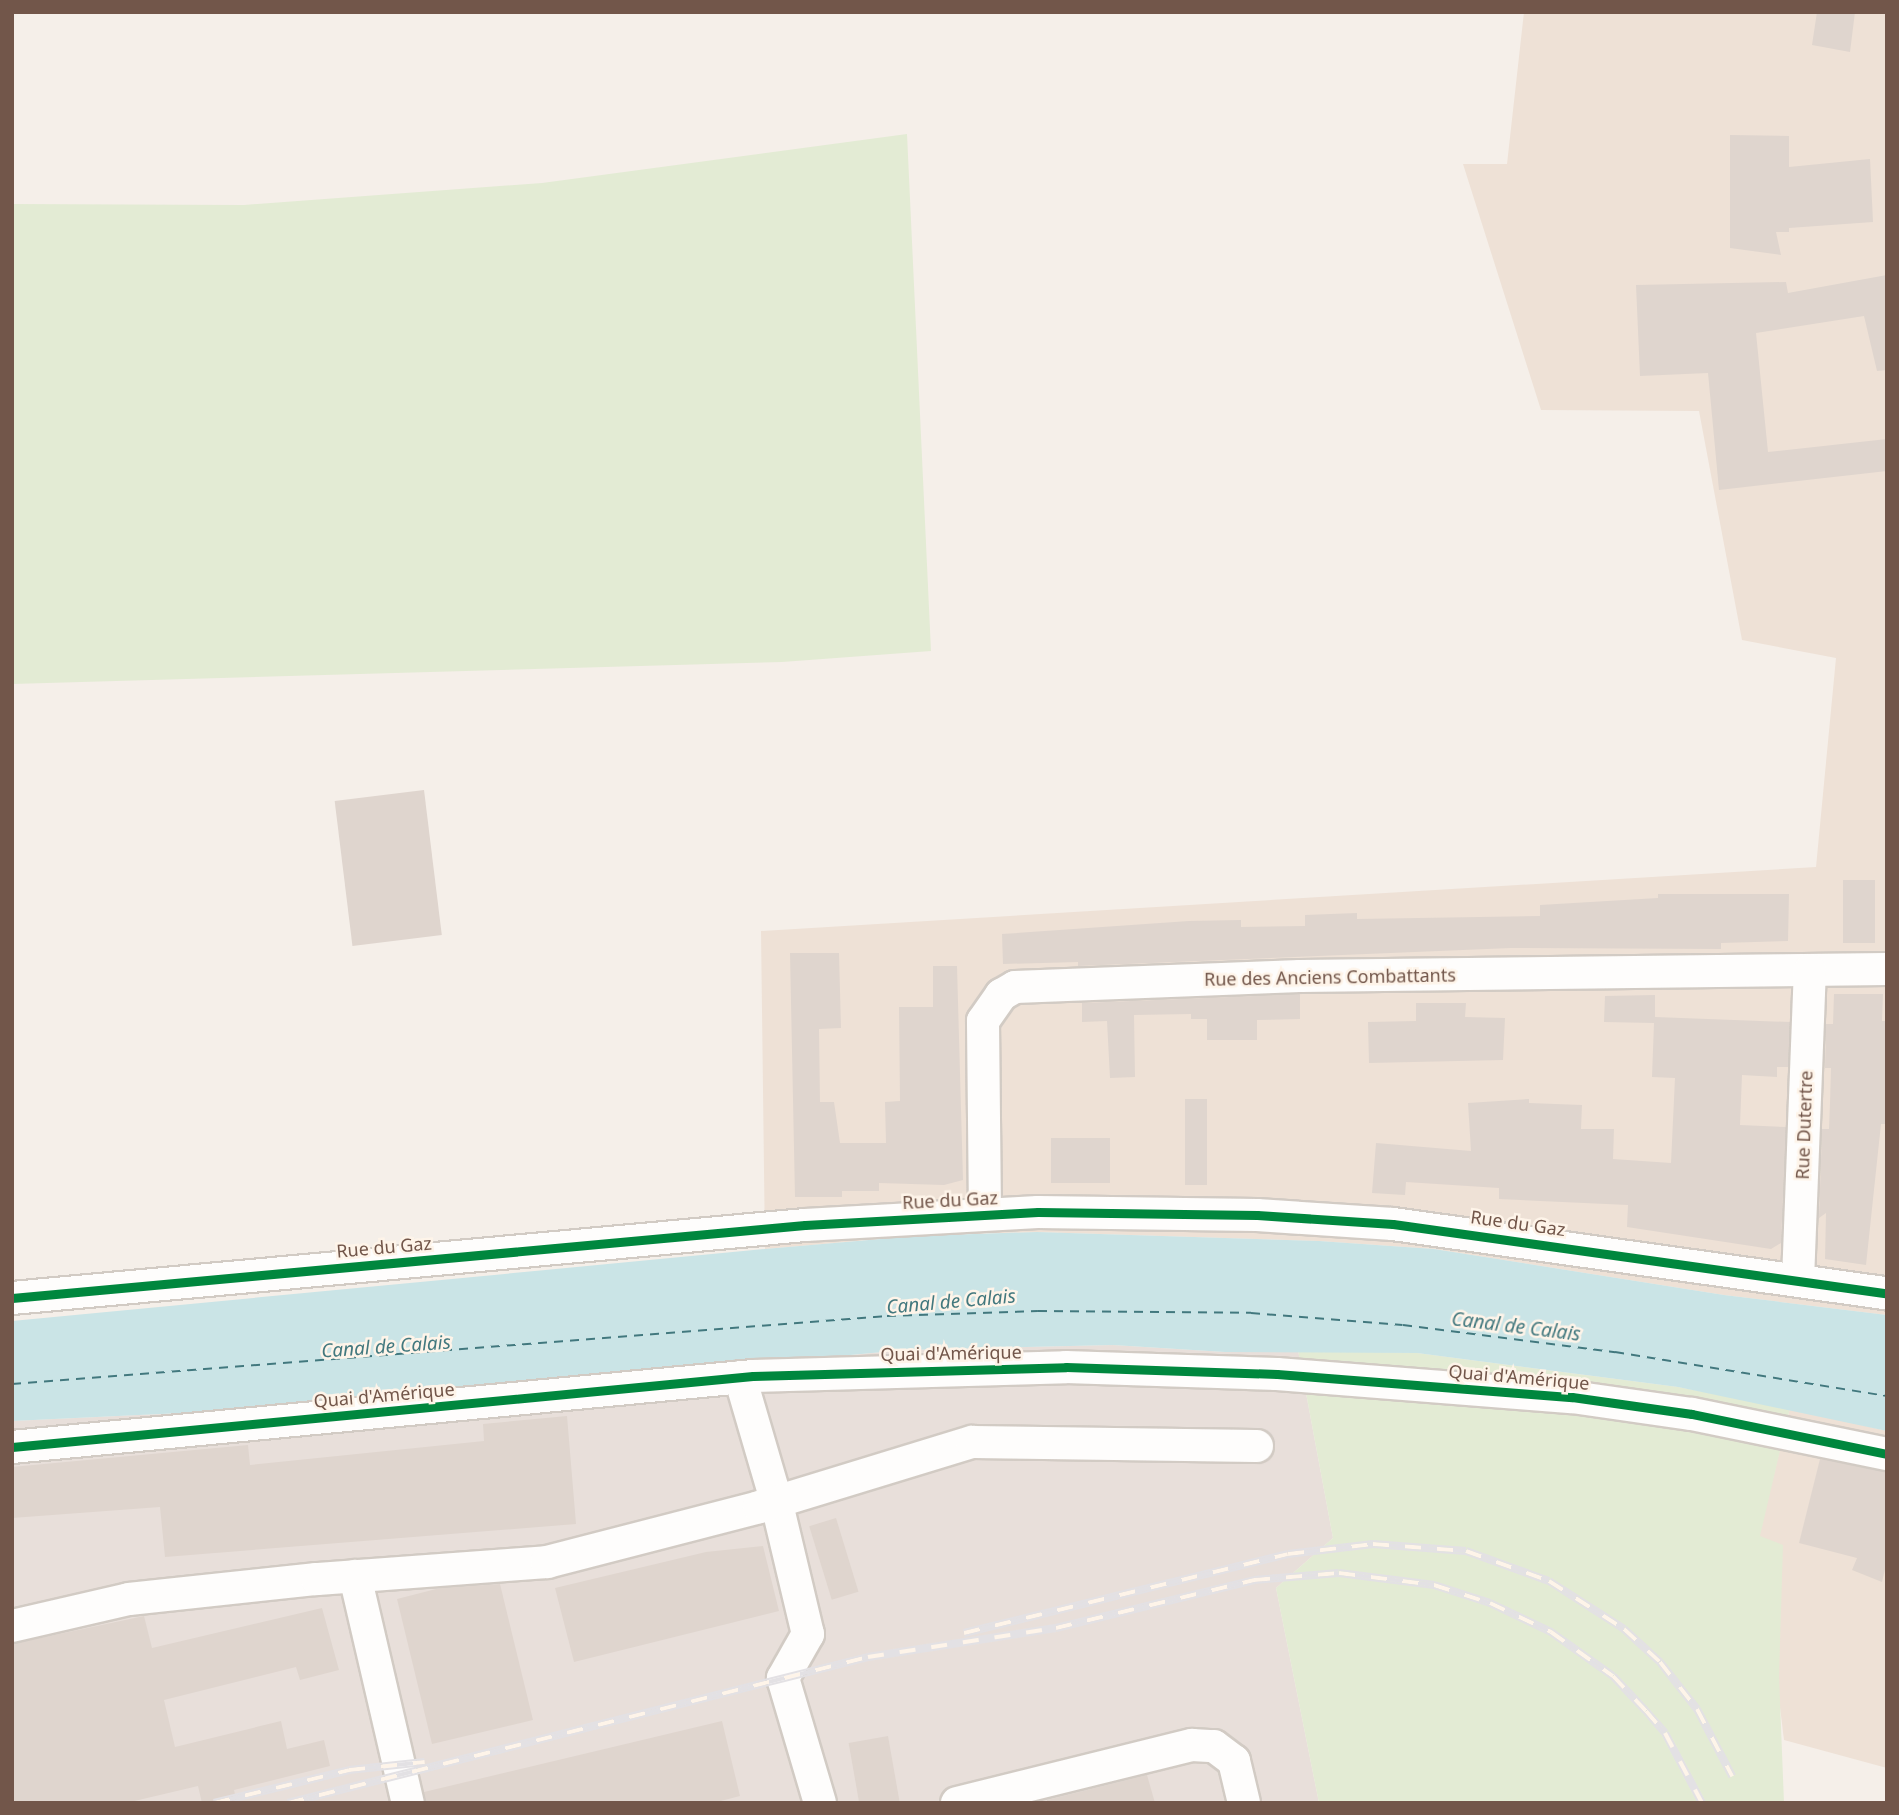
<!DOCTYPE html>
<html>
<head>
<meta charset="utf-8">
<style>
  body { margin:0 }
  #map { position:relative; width:1899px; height:1815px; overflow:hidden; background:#f5efe9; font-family:"Noto Sans",sans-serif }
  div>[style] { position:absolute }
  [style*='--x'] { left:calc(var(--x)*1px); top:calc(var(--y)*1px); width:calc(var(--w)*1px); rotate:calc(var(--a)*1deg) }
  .residential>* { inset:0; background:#eee1d6 }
  .industrial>* { inset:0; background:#e8dfda }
  .green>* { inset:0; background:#e3ebd4 }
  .water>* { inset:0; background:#cae4e6 }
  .ferry>* { height:2px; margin-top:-1px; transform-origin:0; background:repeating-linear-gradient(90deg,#42787e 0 9px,transparent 0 16px) }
  .building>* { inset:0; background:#dfd5ce; transform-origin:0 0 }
  .roads { filter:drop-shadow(2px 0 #d2cbc4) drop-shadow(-2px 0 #d2cbc4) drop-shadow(0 2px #d2cbc4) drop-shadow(0 -2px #d2cbc4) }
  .minor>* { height:32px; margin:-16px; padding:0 16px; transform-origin:16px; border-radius:16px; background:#fefdfc }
  .rail>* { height:8px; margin-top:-4px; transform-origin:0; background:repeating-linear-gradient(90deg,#fef4e9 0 16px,#e3e1e4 0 32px); box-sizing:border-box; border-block:2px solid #e3e1e4 }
  .cycleway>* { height:9px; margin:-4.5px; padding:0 4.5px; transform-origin:4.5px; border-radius:4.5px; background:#00873e }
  span { translate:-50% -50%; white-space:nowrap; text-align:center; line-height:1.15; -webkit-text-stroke:5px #fef4e9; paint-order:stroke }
  .street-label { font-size:18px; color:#72564a }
  .water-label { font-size:19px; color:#42787e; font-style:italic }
  .frame { position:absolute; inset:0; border:14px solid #72564a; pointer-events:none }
</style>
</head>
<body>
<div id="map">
  <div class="residential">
    <i style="clip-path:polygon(1524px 12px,1887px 12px,1887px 1315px,1724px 1295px,1434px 1249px,1319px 1241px,1037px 1232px,915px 1236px,765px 1249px,761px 931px,1816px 867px,1836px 658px,1742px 640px,1699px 411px,1541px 410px,1463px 164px,1507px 164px)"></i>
    <i style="clip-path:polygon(1790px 1408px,1887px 1431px,1887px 1768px,1784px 1740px,1759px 1536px)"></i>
  </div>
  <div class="industrial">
    <i style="clip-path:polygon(1113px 1345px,1225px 1352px,1298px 1350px,1333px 1538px,1276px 1588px,1319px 1803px,12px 1803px,12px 1421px,268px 1409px,904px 1350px)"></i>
  </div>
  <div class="green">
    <i style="clip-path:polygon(907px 134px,931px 651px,782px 662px,12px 684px,12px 204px,244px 205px,542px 183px)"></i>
    <i style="clip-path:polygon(1298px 1350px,1417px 1353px,1678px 1387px,1790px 1408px,1760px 1536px,1783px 1545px,1779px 1676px,1784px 1803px,1319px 1803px,1276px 1588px,1333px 1538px)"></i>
  </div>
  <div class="water">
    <i style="clip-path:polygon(1037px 1232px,1319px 1241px,1434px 1249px,1724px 1295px,1887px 1315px,1887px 1431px,1678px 1387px,1417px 1353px,1225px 1352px,1113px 1345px,904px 1350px,268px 1409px,12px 1421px,12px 1321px,765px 1249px,915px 1236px)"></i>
  </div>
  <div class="ferry">
    <i style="--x:12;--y:1384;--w:878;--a:-4.44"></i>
    <i style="--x:887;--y:1316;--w:151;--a:-1.9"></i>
    <i style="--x:1038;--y:1311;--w:213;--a:0.5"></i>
    <i style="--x:1251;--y:1313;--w:152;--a:4.5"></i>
    <i style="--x:1403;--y:1325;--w:214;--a:7.3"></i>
    <i style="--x:1615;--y:1352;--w:276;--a:9.2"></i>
  </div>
  <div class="building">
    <i style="clip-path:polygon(1817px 12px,1855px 12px,1850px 52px,1812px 45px)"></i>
    <i style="clip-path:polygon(1730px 135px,1789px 136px,1789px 167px,1870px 159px,1873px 222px,1789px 228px,1789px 232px,1776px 232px,1781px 255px,1730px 248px)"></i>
    <i style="clip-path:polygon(1887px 275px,1887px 370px,1877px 371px,1864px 316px,1756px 333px,1768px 452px,1887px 439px,1887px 471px,1719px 490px,1708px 373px,1640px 376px,1636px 285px,1786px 282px,1788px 293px)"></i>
    <i style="left:424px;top:790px;width:146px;height:90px;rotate:83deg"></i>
    <i style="left:1843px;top:880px;width:32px;height:63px"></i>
    <i style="clip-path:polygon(1658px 894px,1789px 894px,1788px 941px,1721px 943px,1721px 949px,1511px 948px,1078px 966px,1078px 962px,1003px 964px,1002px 934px,1189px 921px,1241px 920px,1241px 927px,1305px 926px,1305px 915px,1357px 913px,1357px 919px,1540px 916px,1540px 905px,1658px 898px)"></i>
    <i style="clip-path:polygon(790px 953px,839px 953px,841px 1028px,819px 1029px,820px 1102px,834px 1102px,840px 1143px,886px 1143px,885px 1102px,900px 1101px,899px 1007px,933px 1007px,933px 966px,957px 966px,963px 1180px,944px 1185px,879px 1183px,879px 1191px,842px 1191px,842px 1197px,795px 1197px)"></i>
    <i style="clip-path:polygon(1300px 994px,1300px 1019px,1257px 1020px,1257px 1040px,1207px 1040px,1207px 1019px,1191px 1019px,1191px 1014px,1134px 1015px,1135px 1077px,1110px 1078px,1107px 1021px,1082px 1022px,1082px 1003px)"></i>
    <i style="clip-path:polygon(1834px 994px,1883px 994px,1882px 1021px,1887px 1021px,1886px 1124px,1881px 1124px,1866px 1265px,1825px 1259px,1826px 1213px,1819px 1218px,1822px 1129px,1829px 1129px,1830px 1103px,1831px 1068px,1825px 1068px,1826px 1024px,1833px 1024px)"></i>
    <i style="clip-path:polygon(1655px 995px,1655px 1017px,1790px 1022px,1788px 1067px,1777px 1067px,1777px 1077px,1742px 1075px,1740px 1125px,1786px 1127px,1781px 1243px,1771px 1249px,1627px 1227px,1628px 1205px,1499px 1199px,1499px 1188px,1406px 1182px,1405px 1195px,1372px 1193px,1376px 1143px,1471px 1151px,1468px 1103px,1529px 1099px,1529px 1103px,1582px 1105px,1581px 1129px,1614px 1129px,1613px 1159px,1671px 1163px,1675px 1078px,1652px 1077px,1654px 1023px,1604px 1022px,1605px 996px)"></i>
    <i style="clip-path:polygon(1416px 1003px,1466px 1003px,1465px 1017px,1505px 1018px,1503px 1060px,1369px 1063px,1368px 1022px,1416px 1021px)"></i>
    <i style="left:1185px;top:1099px;width:22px;height:86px"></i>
    <i style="left:1051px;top:1138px;width:59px;height:45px"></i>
    <i style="clip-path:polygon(567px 1416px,576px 1524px,165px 1557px,160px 1507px,12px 1518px,12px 1467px,248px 1445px,250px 1465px,484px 1441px,483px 1424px)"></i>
    <i style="clip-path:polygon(1820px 1459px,1887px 1472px,1887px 1561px,1882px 1582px,1852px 1570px,1857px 1558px,1799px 1543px)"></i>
    <i style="left:836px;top:1518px;width:77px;height:28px;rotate:73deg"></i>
    <i style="clip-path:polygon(763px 1546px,779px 1611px,574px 1662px,555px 1588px,706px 1552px)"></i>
    <i style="clip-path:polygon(500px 1584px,533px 1720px,432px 1744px,397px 1599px,440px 1588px)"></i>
    <i style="clip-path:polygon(322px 1608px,339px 1670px,300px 1680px,296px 1667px,164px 1700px,175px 1747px,281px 1721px,287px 1749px,324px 1740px,330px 1766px,234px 1790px,237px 1803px,202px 1803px,198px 1786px,126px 1803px,12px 1803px,12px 1644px,144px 1616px,152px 1648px)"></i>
    <i style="clip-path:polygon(722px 1721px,740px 1796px,713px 1803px,426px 1803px,424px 1792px)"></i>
    <i style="left:888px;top:1736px;width:68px;height:40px;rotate:80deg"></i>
    <i style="clip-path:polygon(1147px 1775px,1155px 1803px,1047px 1803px,1047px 1800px)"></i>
  </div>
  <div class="roads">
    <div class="minor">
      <i style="--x:985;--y:1214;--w:193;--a:-90.6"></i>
      <i style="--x:983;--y:1021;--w:32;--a:-55"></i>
      <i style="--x:1001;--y:995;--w:16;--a:-30"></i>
      <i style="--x:1015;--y:987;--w:285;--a:-2.2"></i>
      <i style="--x:1300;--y:976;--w:587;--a:-0.68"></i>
      <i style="--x:1798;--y:1280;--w:310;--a:-87.8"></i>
      <i style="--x:12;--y:1298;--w:796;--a:-5.26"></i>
      <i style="--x:805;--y:1225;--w:233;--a:-3.2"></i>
      <i style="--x:1038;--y:1212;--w:219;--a:0.8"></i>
      <i style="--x:1257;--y:1215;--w:136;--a:3.8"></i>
      <i style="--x:1393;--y:1224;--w:499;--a:8"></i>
      <i style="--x:740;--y:1377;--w:128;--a:73.7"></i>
      <i style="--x:776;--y:1500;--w:138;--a:76.6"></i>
      <i style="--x:808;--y:1634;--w:51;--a:119.6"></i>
      <i style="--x:783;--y:1678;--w:130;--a:73.5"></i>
      <i style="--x:12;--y:1447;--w:744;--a:-5.47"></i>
      <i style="--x:753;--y:1376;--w:313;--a:-1.6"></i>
      <i style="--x:1066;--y:1367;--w:211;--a:1.9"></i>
      <i style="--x:1277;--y:1374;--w:296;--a:4.5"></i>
      <i style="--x:1572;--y:1397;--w:121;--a:8.1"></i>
      <i style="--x:1692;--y:1414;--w:199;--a:11.6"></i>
      <i style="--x:355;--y:1576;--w:233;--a:76.9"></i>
      <i style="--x:12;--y:1626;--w:120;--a:-13"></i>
      <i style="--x:129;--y:1599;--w:189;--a:-6.1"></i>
      <i style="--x:317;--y:1579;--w:231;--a:-4.2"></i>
      <i style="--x:547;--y:1562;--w:219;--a:-14.5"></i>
      <i style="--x:759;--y:1507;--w:223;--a:-17"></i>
      <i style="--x:972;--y:1442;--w:285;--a:0.8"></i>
      <i style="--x:957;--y:1803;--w:242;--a:-13.9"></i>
      <i style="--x:1192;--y:1745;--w:22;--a:3"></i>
      <i style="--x:1214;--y:1746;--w:25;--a:37"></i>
      <i style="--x:1234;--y:1761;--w:43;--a:76.6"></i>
    </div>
  </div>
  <div class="rail">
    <i style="--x:964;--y:1633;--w:333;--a:-13.7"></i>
    <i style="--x:1288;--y:1554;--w:86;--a:-6.7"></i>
    <i style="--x:1373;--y:1544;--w:93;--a:4.3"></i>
    <i style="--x:1466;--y:1551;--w:88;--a:19.9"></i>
    <i style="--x:1549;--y:1581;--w:89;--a:32.6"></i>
    <i style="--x:1624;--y:1629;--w:49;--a:42.5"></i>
    <i style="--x:1660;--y:1662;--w:60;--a:51.8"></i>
    <i style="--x:1697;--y:1709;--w:76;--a:62.4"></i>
    <i style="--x:214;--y:1803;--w:139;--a:-13.7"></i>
    <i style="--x:349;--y:1770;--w:76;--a:-6"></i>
    <i style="--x:288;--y:1803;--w:598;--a:-14.13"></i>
    <i style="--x:868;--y:1657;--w:190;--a:-8.8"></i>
    <i style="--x:1056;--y:1628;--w:204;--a:-13.6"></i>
    <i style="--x:1254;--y:1580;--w:85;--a:-4.7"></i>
    <i style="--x:1339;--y:1573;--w:96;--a:7.2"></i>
    <i style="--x:1434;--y:1585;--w:59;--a:17.8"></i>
    <i style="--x:1490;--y:1603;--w:68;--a:25.4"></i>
    <i style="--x:1551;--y:1632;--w:76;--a:35.4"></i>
    <i style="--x:1613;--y:1676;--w:48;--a:46.7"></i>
    <i style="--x:1646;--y:1711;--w:29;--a:49"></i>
    <i style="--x:1665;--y:1733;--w:79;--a:62.1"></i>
  </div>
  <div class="cycleway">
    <i style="--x:12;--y:1298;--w:796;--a:-5.26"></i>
    <i style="--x:805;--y:1225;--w:233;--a:-3.2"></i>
    <i style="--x:1038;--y:1212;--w:219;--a:0.8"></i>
    <i style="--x:1257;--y:1215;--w:136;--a:3.8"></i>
    <i style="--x:1393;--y:1224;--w:499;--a:8"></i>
    <i style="--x:12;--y:1447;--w:744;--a:-5.47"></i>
    <i style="--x:753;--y:1376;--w:313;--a:-1.6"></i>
    <i style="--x:1066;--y:1367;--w:211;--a:1.9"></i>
    <i style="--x:1277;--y:1374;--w:296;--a:4.5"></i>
    <i style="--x:1572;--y:1397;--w:121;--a:8.1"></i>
    <i style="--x:1692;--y:1414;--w:199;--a:11.6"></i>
  </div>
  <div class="street-label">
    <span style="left:1330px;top:977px;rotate:-1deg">Rue des Anciens Combattants</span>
    <span style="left:1804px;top:1125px;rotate:-88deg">Rue Dutertre</span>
    <span style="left:950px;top:1200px;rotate:-3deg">Rue du Gaz</span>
    <span style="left:1518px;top:1223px;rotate:8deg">Rue du Gaz</span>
    <span style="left:384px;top:1247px;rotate:-5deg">Rue du Gaz</span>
    <span style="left:951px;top:1353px;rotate:-1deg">Quai d'Amérique</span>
    <span style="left:1519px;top:1377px;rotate:5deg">Quai d'Amérique</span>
    <span style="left:384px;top:1395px;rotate:-5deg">Quai d'Amérique</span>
  </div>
  <div class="water-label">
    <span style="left:951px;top:1302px;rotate:-5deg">Canal de Calais</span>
    <span style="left:1516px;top:1327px;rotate:7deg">Canal de Calais</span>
    <span style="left:386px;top:1347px;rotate:-4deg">Canal de Calais</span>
  </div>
  <div class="frame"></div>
</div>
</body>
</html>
